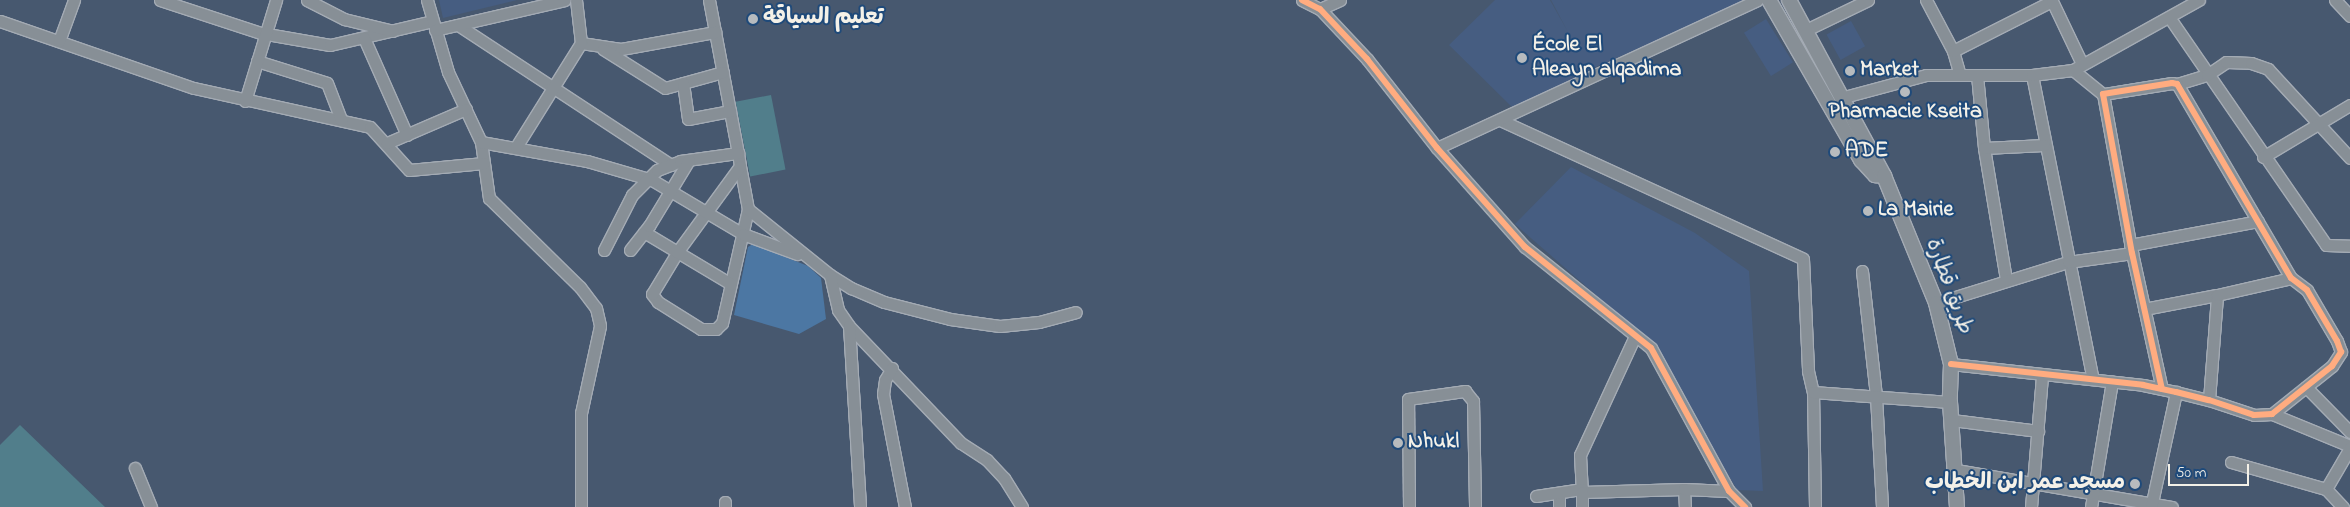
<!DOCTYPE html>
<html>
<head>
<meta charset="utf-8">
<style>
  body { margin:0 }
  #map { position:relative; width:2350px; height:507px; overflow:hidden; background:#47586f; font-family:"Indie Flower","Playpen Sans Arabic",sans-serif }
  div>[style] { position:absolute }
  [style*='--x'] { left:calc(var(--x)*1px); top:calc(var(--y)*1px); width:calc(var(--w)*1px); rotate:calc(var(--a)*1deg) }
  .built>* { inset:0; background:#465d81; transform-origin:0 0 }
  .green>* { inset:0; background:#517e8b; transform-origin:0 0 }
  .water>* { inset:0; background:#4c77a3 }
  .roads { filter:drop-shadow(1px 0 #a4abb4) drop-shadow(-1px 0 #a4abb4) drop-shadow(0 1px #a4abb4) drop-shadow(0 -1px #a4abb4) }
  .minor>* { height:11px; margin:-5.5px; padding:0 5.5px; transform-origin:5.5px; border-radius:5.5px; background:#878f96 }
  .major>* { height:14px; margin:-7px; padding:0 7px; transform-origin:7px; border-radius:7px; background:#878f96 }
  .cycleway>* { height:6px; margin:-3px; padding:0 3px; transform-origin:3px; border-radius:3px; background:#ffac80 }
  .dots>* { width:14px; height:14px; translate:-50% -50%; box-sizing:border-box; border:2px solid #1f4a7a; border-radius:50% }
  span { translate:-50% -50%; white-space:nowrap; text-align:center; line-height:1.15; -webkit-text-stroke:4px #1f4a7a; paint-order:stroke }
  .poi-label { font-size:22px; color:#f4f1e8; font-weight:700 }
  .left { translate:0 -50%; text-align:left }
  .right { translate:-100% -50%; text-align:right }
  .street-label { font-size:22px; color:#f4f1e8 }
  .scale { position:absolute; left:2168px; top:464px; width:81px; height:22px; box-sizing:border-box; border:2px solid #f4f1e8; border-top:0; padding-left:6px; font-size:15px; line-height:18px; white-space:nowrap; color:#f4f1e8; -webkit-text-stroke:4px #1f4a7a; paint-order:stroke }
</style>
</head>
<body>
<div id="map">
  <div class="built">
    <i style="clip-path:polygon(439px 0,517px 0,443px 18px)"></i>
    <i style="clip-path:polygon(1495px 0,1550px 0,1568px 32px,1551px 0,1750px 0,1589px 70px,1516px 111px,1449px 45px)"></i>
    <i style="left:1766px;top:19px;width:51px;height:26px;rotate:58deg"></i>
    <i style="left:1851px;top:21px;width:29px;height:28px;rotate:61deg"></i>
    <i style="clip-path:polygon(1571px 167px,1695px 233px,1749px 271px,1763px 491px,1737px 490px,1653px 345px,1515px 224px)"></i>
  </div>
  <div class="green">
    <i style="left:771px;top:95px;width:76px;height:36px;rotate:79deg"></i>
    <i style="clip-path:polygon(20px 425px,105px 507px,0 507px,0 445px)"></i>
  </div>
  <div class="water">
    <i style="clip-path:polygon(753px 244px,808px 266px,821px 278px,826px 319px,799px 334px,734px 315px,748px 247px)"></i>
  </div>
  <div class="roads">
    <div class="minor">
      <i style="--x:160;--y:0;--w:106;--a:18.1"></i>
      <i style="--x:261;--y:33;--w:70;--a:9.9"></i>
      <i style="--x:330;--y:45;--w:105;--a:-13.2"></i>
      <i style="--x:307;--y:0;--w:42;--a:27.2"></i>
      <i style="--x:344;--y:19;--w:50;--a:13.8"></i>
      <i style="--x:427;--y:0;--w:75;--a:73.7"></i>
      <i style="--x:448;--y:72;--w:77;--a:64.8"></i>
      <i style="--x:481;--y:142;--w:57;--a:81.9"></i>
      <i style="--x:489;--y:198;--w:127;--a:44.4"></i>
      <i style="--x:580;--y:287;--w:26;--a:53"></i>
      <i style="--x:596;--y:308;--w:18;--a:77"></i>
      <i style="--x:600;--y:326;--w:89;--a:102.3"></i>
      <i style="--x:581;--y:413;--w:94;--a:90"></i>
      <i style="--x:709;--y:0;--w:156;--a:79.3"></i>
      <i style="--x:738;--y:153;--w:13;--a:81"></i>
      <i style="--x:740;--y:166;--w:44;--a:79.5"></i>
      <i style="--x:748;--y:209;--w:117;--a:102.8"></i>
      <i style="--x:722;--y:323;--w:8;--a:135"></i>
      <i style="--x:716;--y:329;--w:15;--a:180"></i>
      <i style="--x:701;--y:329;--w:51;--a:-147.9"></i>
      <i style="--x:658;--y:302;--w:10;--a:-127"></i>
      <i style="--x:652;--y:294;--w:50;--a:-58.8"></i>
      <i style="--x:678;--y:251;--w:105;--a:-53.9"></i>
      <i style="--x:1302;--y:0;--w:20;--a:27"></i>
      <i style="--x:1320;--y:9;--w:69;--a:46.8"></i>
      <i style="--x:1367;--y:59;--w:113;--a:51.8"></i>
      <i style="--x:1437;--y:148;--w:132;--a:48.4"></i>
      <i style="--x:1525;--y:247;--w:161;--a:38.7"></i>
      <i style="--x:1651;--y:348;--w:163;--a:61.4"></i>
      <i style="--x:1729;--y:491;--w:23;--a:45"></i>
      <i style="--x:1926;--y:0;--w:58;--a:62.1"></i>
      <i style="--x:1953;--y:51;--w:25;--a:74"></i>
      <i style="--x:2335;--y:0;--w:22;--a:47"></i>
      <i style="--x:1320;--y:9;--w:22;--a:-24"></i>
      <i style="--x:2169;--y:17;--w:277;--a:55.4"></i>
      <i style="--x:2326;--y:245;--w:24;--a:2"></i>
      <i style="--x:0;--y:21;--w:205;--a:19.1"></i>
      <i style="--x:194;--y:88;--w:180;--a:12.5"></i>
      <i style="--x:370;--y:127;--w:58;--a:47.8"></i>
      <i style="--x:409;--y:170;--w:75;--a:-5.3"></i>
      <i style="--x:458;--y:25;--w:255;--a:33.3"></i>
      <i style="--x:435;--y:30;--w:133;--a:-13"></i>
      <i style="--x:1806;--y:30;--w:69;--a:-25.8"></i>
      <i style="--x:364;--y:38;--w:106;--a:66.1"></i>
      <i style="--x:59;--y:41;--w:44;--a:-69.9"></i>
      <i style="--x:581;--y:43;--w:40;--a:8.5"></i>
      <i style="--x:621;--y:49;--w:96;--a:-10.3"></i>
      <i style="--x:603;--y:49;--w:73;--a:32.2"></i>
      <i style="--x:665;--y:88;--w:60;--a:-15.4"></i>
      <i style="--x:1953;--y:51;--w:111;--a:-26.8"></i>
      <i style="--x:2052;--y:1;--w:70;--a:64.5"></i>
      <i style="--x:257;--y:61;--w:73;--a:17.4"></i>
      <i style="--x:327;--y:83;--w:40;--a:69"></i>
      <i style="--x:2073;--y:70;--w:38;--a:39"></i>
      <i style="--x:1977;--y:75;--w:73;--a:84.5"></i>
      <i style="--x:1984;--y:148;--w:134;--a:80.5"></i>
      <i style="--x:2032;--y:75;--w:310;--a:78.7"></i>
      <i style="--x:683;--y:83;--w:36;--a:82"></i>
      <i style="--x:688;--y:119;--w:43;--a:-10.8"></i>
      <i style="--x:2177;--y:84;--w:31;--a:-17"></i>
      <i style="--x:2207;--y:75;--w:23;--a:-34"></i>
      <i style="--x:2226;--y:62;--w:25;--a:2"></i>
      <i style="--x:2251;--y:63;--w:18;--a:19"></i>
      <i style="--x:2268;--y:69;--w:121;--a:47.3"></i>
      <i style="--x:1844;--y:97;--w:85;--a:-15"></i>
      <i style="--x:1926;--y:75;--w:106;--a:0"></i>
      <i style="--x:2032;--y:75;--w:41;--a:-7"></i>
      <i style="--x:2073;--y:70;--w:144;--a:-29.1"></i>
      <i style="--x:245;--y:101;--w:106;--a:-72.9"></i>
      <i style="--x:1500;--y:120;--w:333;--a:24.6"></i>
      <i style="--x:1803;--y:259;--w:112;--a:87.4"></i>
      <i style="--x:1808;--y:371;--w:22;--a:77"></i>
      <i style="--x:1813;--y:392;--w:115;--a:89"></i>
      <i style="--x:481;--y:142;--w:108;--a:10.2"></i>
      <i style="--x:587;--y:161;--w:68;--a:16.3"></i>
      <i style="--x:652;--y:180;--w:106;--a:30.7"></i>
      <i style="--x:743;--y:234;--w:58;--a:20.3"></i>
      <i style="--x:387;--y:143;--w:86;--a:-23.3"></i>
      <i style="--x:516;--y:147;--w:123;--a:-58"></i>
      <i style="--x:581;--y:43;--w:43;--a:-96.6"></i>
      <i style="--x:1437;--y:148;--w:353;--a:-24.8"></i>
      <i style="--x:1984;--y:148;--w:60;--a:-2.9"></i>
      <i style="--x:2263;--y:157;--w:101;--a:-30.9"></i>
      <i style="--x:748;--y:209;--w:105;--a:38.8"></i>
      <i style="--x:830;--y:275;--w:25;--a:32"></i>
      <i style="--x:851;--y:288;--w:36;--a:23"></i>
      <i style="--x:884;--y:302;--w:68;--a:14.4"></i>
      <i style="--x:950;--y:319;--w:50;--a:8"></i>
      <i style="--x:1000;--y:326;--w:39;--a:-6"></i>
      <i style="--x:1039;--y:322;--w:38;--a:-15"></i>
      <i style="--x:644;--y:232;--w:101;--a:30.9"></i>
      <i style="--x:2130;--y:245;--w:130;--a:-10.6"></i>
      <i style="--x:604;--y:250;--w:62;--a:-63"></i>
      <i style="--x:632;--y:195;--w:35;--a:-45"></i>
      <i style="--x:657;--y:170;--w:25;--a:-21"></i>
      <i style="--x:680;--y:161;--w:59;--a:-7.9"></i>
      <i style="--x:630;--y:250;--w:31;--a:-52"></i>
      <i style="--x:649;--y:226;--w:77;--a:-58.8"></i>
      <i style="--x:1862;--y:271;--w:126;--a:83.6"></i>
      <i style="--x:1876;--y:396;--w:111;--a:86.9"></i>
      <i style="--x:830;--y:275;--w:36;--a:77"></i>
      <i style="--x:838;--y:310;--w:19;--a:55"></i>
      <i style="--x:849;--y:326;--w:162;--a:46.3"></i>
      <i style="--x:961;--y:443;--w:31;--a:33"></i>
      <i style="--x:987;--y:460;--w:25;--a:47"></i>
      <i style="--x:1004;--y:478;--w:34;--a:58"></i>
      <i style="--x:1936;--y:303;--w:138;--a:-17.3"></i>
      <i style="--x:2068;--y:262;--w:65;--a:-8"></i>
      <i style="--x:2144;--y:309;--w:74;--a:-10.9"></i>
      <i style="--x:849;--y:326;--w:181;--a:86.5"></i>
      <i style="--x:1635;--y:336;--w:131;--a:114.8"></i>
      <i style="--x:1580;--y:455;--w:37;--a:87"></i>
      <i style="--x:1582;--y:492;--w:102;--a:-1.7"></i>
      <i style="--x:1684;--y:489;--w:18;--a:87"></i>
      <i style="--x:1951;--y:364;--w:193;--a:6.2"></i>
      <i style="--x:2143;--y:385;--w:34;--a:12"></i>
      <i style="--x:2176;--y:392;--w:34;--a:14"></i>
      <i style="--x:2209;--y:400;--w:47;--a:18.4"></i>
      <i style="--x:2254;--y:415;--w:18;--a:-3"></i>
      <i style="--x:2272;--y:414;--w:77;--a:-38.7"></i>
      <i style="--x:2332;--y:366;--w:17;--a:-57"></i>
      <i style="--x:2341;--y:352;--w:12;--a:-110"></i>
      <i style="--x:2337;--y:341;--w:59;--a:-120.5"></i>
      <i style="--x:2307;--y:290;--w:20;--a:-143"></i>
      <i style="--x:2291;--y:278;--w:225;--a:-120.4"></i>
      <i style="--x:2177;--y:84;--w:5;--a:-169"></i>
      <i style="--x:2172;--y:83;--w:70;--a:170.9"></i>
      <i style="--x:2103;--y:94;--w:162;--a:79.7"></i>
      <i style="--x:2132;--y:253;--w:139;--a:77.6"></i>
      <i style="--x:892;--y:368;--w:14;--a:120"></i>
      <i style="--x:885;--y:380;--w:14;--a:98"></i>
      <i style="--x:883;--y:394;--w:115;--a:79"></i>
      <i style="--x:2306;--y:387;--w:63;--a:45.6"></i>
      <i style="--x:1813;--y:392;--w:137;--a:4.2"></i>
      <i style="--x:2209;--y:400;--w:105;--a:-85.6"></i>
      <i style="--x:2217;--y:295;--w:76;--a:-12.9"></i>
      <i style="--x:2272;--y:414;--w:84;--a:22.3"></i>
      <i style="--x:1952;--y:420;--w:87;--a:7.3"></i>
      <i style="--x:2231;--y:462;--w:99;--a:15.9"></i>
      <i style="--x:2326;--y:489;--w:25;--a:47"></i>
      <i style="--x:135;--y:468;--w:42;--a:67.7"></i>
      <i style="--x:1957;--y:470;--w:218;--a:9.8"></i>
      <i style="--x:1684;--y:489;--w:45;--a:2.5"></i>
      <i style="--x:2326;--y:489;--w:48;--a:-59.7"></i>
      <i style="--x:1559;--y:494;--w:13;--a:90"></i>
      <i style="--x:1536;--y:496;--w:47;--a:-8.7"></i>
      <i style="--x:725;--y:502;--w:5;--a:90"></i>
      <i style="--x:1409;--y:507;--w:108;--a:-90.5"></i>
      <i style="--x:1408;--y:399;--w:58;--a:-8"></i>
      <i style="--x:1465;--y:391;--w:13;--a:51"></i>
      <i style="--x:1473;--y:401;--w:106;--a:88.9"></i>
      <i style="--x:1582;--y:507;--w:15;--a:-90"></i>
      <i style="--x:2031;--y:507;--w:132;--a:-85.2"></i>
      <i style="--x:2091;--y:507;--w:127;--a:-80.5"></i>
      <i style="--x:2151;--y:507;--w:118;--a:-77.7"></i>
    </div>
    <div class="major">
      <i style="--x:1769;--y:0;--w:185;--a:60.1"></i>
      <i style="--x:1861;--y:160;--w:21;--a:47"></i>
      <i style="--x:1875;--y:175;--w:9;--a:6"></i>
      <i style="--x:1789;--y:0;--w:200;--a:61.6"></i>
      <i style="--x:1884;--y:176;--w:137;--a:67.7"></i>
      <i style="--x:1936;--y:303;--w:63;--a:76.2"></i>
      <i style="--x:1951;--y:364;--w:38;--a:92"></i>
      <i style="--x:1950;--y:402;--w:105;--a:86.2"></i>
    </div>
  </div>
  <div class="cycleway">
    <i style="--x:1302;--y:0;--w:20;--a:27"></i>
    <i style="--x:1320;--y:9;--w:69;--a:46.8"></i>
    <i style="--x:1367;--y:59;--w:113;--a:51.8"></i>
    <i style="--x:1437;--y:148;--w:132;--a:48.4"></i>
    <i style="--x:1525;--y:247;--w:161;--a:38.7"></i>
    <i style="--x:1651;--y:348;--w:163;--a:61.4"></i>
    <i style="--x:1729;--y:491;--w:23;--a:45"></i>
    <i style="--x:1951;--y:364;--w:193;--a:6.2"></i>
    <i style="--x:2143;--y:385;--w:34;--a:12"></i>
    <i style="--x:2176;--y:392;--w:34;--a:14"></i>
    <i style="--x:2209;--y:400;--w:47;--a:18.4"></i>
    <i style="--x:2254;--y:415;--w:18;--a:-3"></i>
    <i style="--x:2272;--y:414;--w:77;--a:-38.7"></i>
    <i style="--x:2332;--y:366;--w:17;--a:-57"></i>
    <i style="--x:2341;--y:352;--w:12;--a:-110"></i>
    <i style="--x:2337;--y:341;--w:59;--a:-120.5"></i>
    <i style="--x:2307;--y:290;--w:20;--a:-143"></i>
    <i style="--x:2291;--y:278;--w:225;--a:-120.4"></i>
    <i style="--x:2177;--y:84;--w:5;--a:-169"></i>
    <i style="--x:2172;--y:83;--w:70;--a:170.9"></i>
    <i style="--x:2103;--y:94;--w:162;--a:79.7"></i>
    <i style="--x:2132;--y:253;--w:139;--a:77.6"></i>
  </div>
  <div class="dots">
    <i style="left:753px;top:19px;background:#b7bbbe"></i>
    <i style="left:1522px;top:58px;background:#b7bbbe"></i>
    <i style="left:1850px;top:71px;background:#b7bbbe"></i>
    <i style="left:1905px;top:92px;background:#b7bbbe"></i>
    <i style="left:1835px;top:152px;background:#b7bbbe"></i>
    <i style="left:1868px;top:211px;background:#b7bbbe"></i>
    <i style="left:1398px;top:443px;background:#b7bbbe"></i>
    <i style="left:2135px;top:484px;background:#b7bbbe"></i>
  </div>
  <div class="poi-label">
    <span class="left" style="left:763px;top:19px">تعليم السياقة</span>
    <span class="left" style="left:1532px;top:58px">École El<br>Aleayn alqadima</span>
    <span class="left" style="left:1860px;top:71px">Market</span>
    <span style="left:1905px;top:113px">Pharmacie Kseita</span>
    <span class="left" style="left:1845px;top:152px">ADE</span>
    <span class="left" style="left:1878px;top:211px">La Mairie</span>
    <span class="left" style="left:1408px;top:443px">Nhukl</span>
    <span class="right" style="left:2125px;top:484px">مسجد عمر ابن الخطاب</span>
  </div>
  <div class="street-label">
    <span style="left:1948px;top:287px;rotate:70deg">طريق قطارة</span>
  </div>
  <div class="scale">50 m</div>
</div>
</body>
</html>
